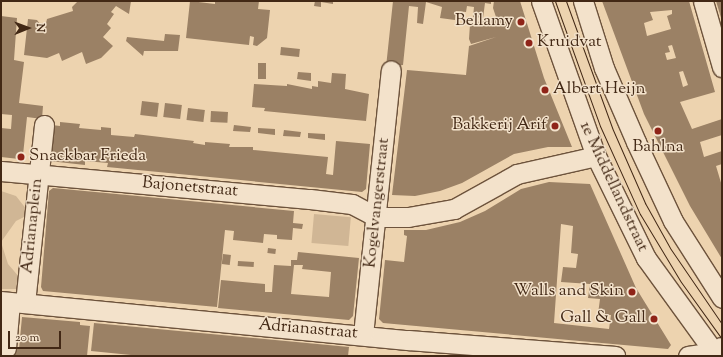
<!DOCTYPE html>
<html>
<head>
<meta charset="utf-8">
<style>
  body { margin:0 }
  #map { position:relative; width:723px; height:357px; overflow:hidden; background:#edd3af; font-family:"Sorts Mill Goudy",serif }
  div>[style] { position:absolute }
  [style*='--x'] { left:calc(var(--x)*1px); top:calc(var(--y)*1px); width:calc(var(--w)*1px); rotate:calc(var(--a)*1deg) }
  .green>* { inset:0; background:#d0b695; transform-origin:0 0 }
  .building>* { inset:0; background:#9b8165; transform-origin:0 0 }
  .roads { filter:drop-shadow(1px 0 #6d533c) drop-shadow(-1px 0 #6d533c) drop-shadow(0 1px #6d533c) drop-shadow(0 -1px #6d533c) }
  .minor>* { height:19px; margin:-9.5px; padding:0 9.5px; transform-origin:9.5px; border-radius:9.5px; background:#f3e2cb }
  .tram>* { height:1px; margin:-0.5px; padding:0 0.5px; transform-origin:0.5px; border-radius:0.5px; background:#422815 }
  .dots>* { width:11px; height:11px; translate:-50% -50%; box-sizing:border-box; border:2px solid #f3e2cb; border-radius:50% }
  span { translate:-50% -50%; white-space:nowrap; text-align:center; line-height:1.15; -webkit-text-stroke:3px #f3e2cb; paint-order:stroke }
  .poi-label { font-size:17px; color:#422815 }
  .right { translate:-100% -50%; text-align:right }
  .left { translate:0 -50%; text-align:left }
  .street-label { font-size:17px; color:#422815 }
  .frame { position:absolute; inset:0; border:2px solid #422815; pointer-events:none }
  .north { position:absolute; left:8px; top:8px; width:40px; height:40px; -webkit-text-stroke:3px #f3e2cb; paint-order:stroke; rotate:89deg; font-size:11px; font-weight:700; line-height:16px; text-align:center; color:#422815 }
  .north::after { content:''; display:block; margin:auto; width:14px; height:18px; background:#422815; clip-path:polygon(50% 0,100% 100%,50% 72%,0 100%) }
  .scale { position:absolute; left:8px; top:331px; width:53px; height:18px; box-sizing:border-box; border:2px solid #422815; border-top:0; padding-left:5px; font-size:12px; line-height:14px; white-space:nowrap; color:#422815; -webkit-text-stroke:3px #f3e2cb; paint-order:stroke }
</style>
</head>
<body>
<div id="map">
  <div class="green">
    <i style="clip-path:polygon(1px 191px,16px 196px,27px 210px,26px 216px,16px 221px,1px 242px,8px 264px,20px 278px,20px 285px,16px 289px,1px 289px)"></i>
    <i style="left:314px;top:214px;width:37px;height:29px;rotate:5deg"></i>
  </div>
  <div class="building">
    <i style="clip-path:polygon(78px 1px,131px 1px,129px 14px,116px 6px,111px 12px,114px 14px,107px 24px,111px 28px,103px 37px,113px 46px,101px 58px,86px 64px,82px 52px,62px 61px,59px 53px,47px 58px,24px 55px,28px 19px,37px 20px,40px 24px,46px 23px,47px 19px,73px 11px,72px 7px)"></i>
    <i style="clip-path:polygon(190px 1px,215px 4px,215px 1px,259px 1px,258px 9px,270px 10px,267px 38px,257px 46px,253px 45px,254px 37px,250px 36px,249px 45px,186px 38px)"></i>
    <i style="clip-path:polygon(315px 1px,333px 1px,333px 4px,321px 2px,321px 7px,314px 6px)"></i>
    <i style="clip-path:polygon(393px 1px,491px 1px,491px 4px,485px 3px,483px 18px,473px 17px,474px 7px,467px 6px,466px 12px,456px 11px,455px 20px,440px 18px,442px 7px,426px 2px,423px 24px,417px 23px,418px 7px,409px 6px,403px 65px,386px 67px)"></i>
    <i style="clip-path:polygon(494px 1px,520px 1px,544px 78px,572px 147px,548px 147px,514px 154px,462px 183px,440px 191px,415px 196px,392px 195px,407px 70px,466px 75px,469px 46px,496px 37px,471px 44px,469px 39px,470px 24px,496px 17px,493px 8px)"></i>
    <i style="clip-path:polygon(evenodd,602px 1px,689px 1px,715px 92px,680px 102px,692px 129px,722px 119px,722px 135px,700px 142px,704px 157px,722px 151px,722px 164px,716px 166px,722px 186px,722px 259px,690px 206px,644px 114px,602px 1px,672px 10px,672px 14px,667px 16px,671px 29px,647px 36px,644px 23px,653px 20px,650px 12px,672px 10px,602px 1px,672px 45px,676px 58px,667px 60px,665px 53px,670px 52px,668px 46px,672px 45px,602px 1px,683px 71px,688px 85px,683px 87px,679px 72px,683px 71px)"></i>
    <i style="clip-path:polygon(716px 1px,722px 1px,722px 21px)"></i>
    <i style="clip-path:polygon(1px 16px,17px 18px,14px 60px,24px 62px,19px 103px,43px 106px,42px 119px,27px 117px,23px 155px,19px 159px,1px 157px,1px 128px,11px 129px,12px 115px,1px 114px)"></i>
    <i style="clip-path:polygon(165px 34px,180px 35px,178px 51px,144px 51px,143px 56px,126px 41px,127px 37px,164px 41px)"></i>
    <i style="left:281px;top:47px;width:19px;height:8px;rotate:6deg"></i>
    <i style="left:258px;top:63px;width:8px;height:16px"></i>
    <i style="clip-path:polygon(298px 72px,311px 73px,311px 81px,297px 79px)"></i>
    <i style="clip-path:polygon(332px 73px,346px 74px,345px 89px,369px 94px,366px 121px,264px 111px,265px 108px,252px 107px,254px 84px,287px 86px,287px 84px,312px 89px,312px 86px,318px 87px,318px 81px,331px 83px)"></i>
    <i style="left:142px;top:101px;width:17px;height:14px;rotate:7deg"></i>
    <i style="left:165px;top:103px;width:17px;height:14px;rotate:7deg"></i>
    <i style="left:188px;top:108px;width:17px;height:12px;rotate:7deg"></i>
    <i style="left:211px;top:111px;width:17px;height:11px;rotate:3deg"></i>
    <i style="clip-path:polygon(60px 122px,80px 124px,79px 128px,101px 130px,101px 127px,111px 128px,111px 135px,134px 137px,135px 134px,194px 141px,193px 143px,205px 145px,205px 142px,230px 144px,229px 147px,253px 147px,253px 150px,328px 157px,326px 174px,333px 175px,336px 141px,370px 144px,366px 189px,362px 192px,107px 167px,108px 163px,85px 161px,85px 165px,49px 161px,52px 125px,60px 126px)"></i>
    <i style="clip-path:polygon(234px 125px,251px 127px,250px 132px,233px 131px)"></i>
    <i style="clip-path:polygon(258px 128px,275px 129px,275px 135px,258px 133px)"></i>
    <i style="clip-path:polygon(284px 130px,301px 132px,300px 137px,283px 136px)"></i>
    <i style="clip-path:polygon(308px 133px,325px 134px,325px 140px,308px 138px)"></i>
    <i style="clip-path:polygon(evenodd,549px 182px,590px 184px,636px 288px,671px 345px,668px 349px,383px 323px,379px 319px,385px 260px,404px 262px,407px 236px,404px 235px,404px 230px,426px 230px,460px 222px,485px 211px,521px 189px,549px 182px,561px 224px,573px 226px,571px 253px,578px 254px,576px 268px,563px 267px,561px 282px,590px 284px,588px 298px,600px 299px,598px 314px,611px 315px,609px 329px,554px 323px,561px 224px)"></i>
    <i style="clip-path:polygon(53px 188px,294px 211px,293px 223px,303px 224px,302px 229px,293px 228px,292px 240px,277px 239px,277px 235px,264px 234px,263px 243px,233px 240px,234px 231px,225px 230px,217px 307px,43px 291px,41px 287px,49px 191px)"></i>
    <i style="left:268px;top:248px;width:8px;height:5px;rotate:7deg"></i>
    <i style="clip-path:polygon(evenodd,298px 252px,359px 258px,353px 316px,349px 320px,218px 308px,221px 280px,265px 284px,265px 292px,272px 292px,274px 265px,291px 266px,291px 260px,297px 260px,298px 252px,294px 265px,303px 265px,302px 269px,331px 272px,329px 297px,291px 294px,294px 265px)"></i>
    <i style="left:223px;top:254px;width:8px;height:10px;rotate:7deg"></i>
    <i style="left:238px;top:261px;width:16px;height:5px;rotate:4deg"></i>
    <i style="clip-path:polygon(22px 317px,80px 322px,80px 325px,90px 326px,87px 356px,1px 356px,1px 348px,19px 349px)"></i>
    <i style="clip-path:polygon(94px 323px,349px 347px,348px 356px,141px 356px,91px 351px)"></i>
  </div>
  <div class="roads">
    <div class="minor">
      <i style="--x:541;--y:1;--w:164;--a:70.5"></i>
      <i style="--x:596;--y:156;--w:114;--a:63.9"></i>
      <i style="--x:646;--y:258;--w:121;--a:54.1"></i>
      <i style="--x:583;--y:1;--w:70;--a:72.6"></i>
      <i style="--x:604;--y:68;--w:81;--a:66.6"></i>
      <i style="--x:636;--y:142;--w:87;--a:64.9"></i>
      <i style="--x:673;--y:221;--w:91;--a:57.5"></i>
      <i style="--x:703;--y:1;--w:69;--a:73.9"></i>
      <i style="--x:1;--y:171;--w:310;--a:5.2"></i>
      <i style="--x:310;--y:199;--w:42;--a:6.8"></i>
      <i style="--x:352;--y:204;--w:27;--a:28"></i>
      <i style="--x:376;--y:217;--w:32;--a:0"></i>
      <i style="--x:408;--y:217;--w:47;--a:-9.9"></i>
      <i style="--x:454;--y:209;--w:72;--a:-29.1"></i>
      <i style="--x:517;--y:174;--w:81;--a:-12.8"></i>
      <i style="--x:1;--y:301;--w:409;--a:5.5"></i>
      <i style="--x:408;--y:340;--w:208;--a:4.4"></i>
      <i style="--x:25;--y:303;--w:179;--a:-83.9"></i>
      <i style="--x:363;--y:335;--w:266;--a:-84"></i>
      <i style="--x:6;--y:348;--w:46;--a:-85"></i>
      <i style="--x:688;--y:356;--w:25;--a:-9"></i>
      <i style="--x:713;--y:352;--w:9;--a:-32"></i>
    </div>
  </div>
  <div class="tram">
    <i style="--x:555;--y:1;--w:133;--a:70.2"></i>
    <i style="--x:600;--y:126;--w:97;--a:65.6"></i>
    <i style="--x:640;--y:214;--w:79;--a:58.9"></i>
    <i style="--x:681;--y:282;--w:70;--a:54.3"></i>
    <i style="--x:566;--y:1;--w:137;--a:70"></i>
    <i style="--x:613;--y:130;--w:80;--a:66.3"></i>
    <i style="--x:645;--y:203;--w:51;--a:60.9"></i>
    <i style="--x:670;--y:248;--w:92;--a:55.6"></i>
  </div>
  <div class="dots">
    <i style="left:521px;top:22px;background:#8f2418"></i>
    <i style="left:529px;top:43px;background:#8f2418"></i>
    <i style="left:545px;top:90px;background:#8f2418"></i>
    <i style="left:555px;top:126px;background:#8f2418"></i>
    <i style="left:658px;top:131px;background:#8f2418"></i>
    <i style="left:21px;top:157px;background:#8f2418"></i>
    <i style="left:632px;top:292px;background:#8f2418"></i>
    <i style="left:654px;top:319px;background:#8f2418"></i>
  </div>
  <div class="poi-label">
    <span class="right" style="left:513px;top:22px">Bellamy</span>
    <span class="left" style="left:537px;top:43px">Kruidvat</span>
    <span class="left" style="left:553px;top:90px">Albert Heijn</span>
    <span class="right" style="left:547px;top:126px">Bakkerij Arif</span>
    <span style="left:658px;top:148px">Bahlna</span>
    <span class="left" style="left:29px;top:157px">Snackbar Frieda</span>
    <span class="right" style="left:624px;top:292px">Walls and Skin</span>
    <span class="right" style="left:646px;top:319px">Gall &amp; Gall</span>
  </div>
  <div class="street-label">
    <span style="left:613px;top:187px;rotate:65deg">1e Middellandstraat</span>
    <span style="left:190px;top:188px;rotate:5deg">Bajonetstraat</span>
    <span style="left:378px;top:203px;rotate:-84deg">Kogelvangerstraat</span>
    <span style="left:33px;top:226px;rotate:-84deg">Adrianaplein</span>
    <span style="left:308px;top:330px;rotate:5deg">Adrianastraat</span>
  </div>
  <div class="frame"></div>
  <div class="north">N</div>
  <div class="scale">20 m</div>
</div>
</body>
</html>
